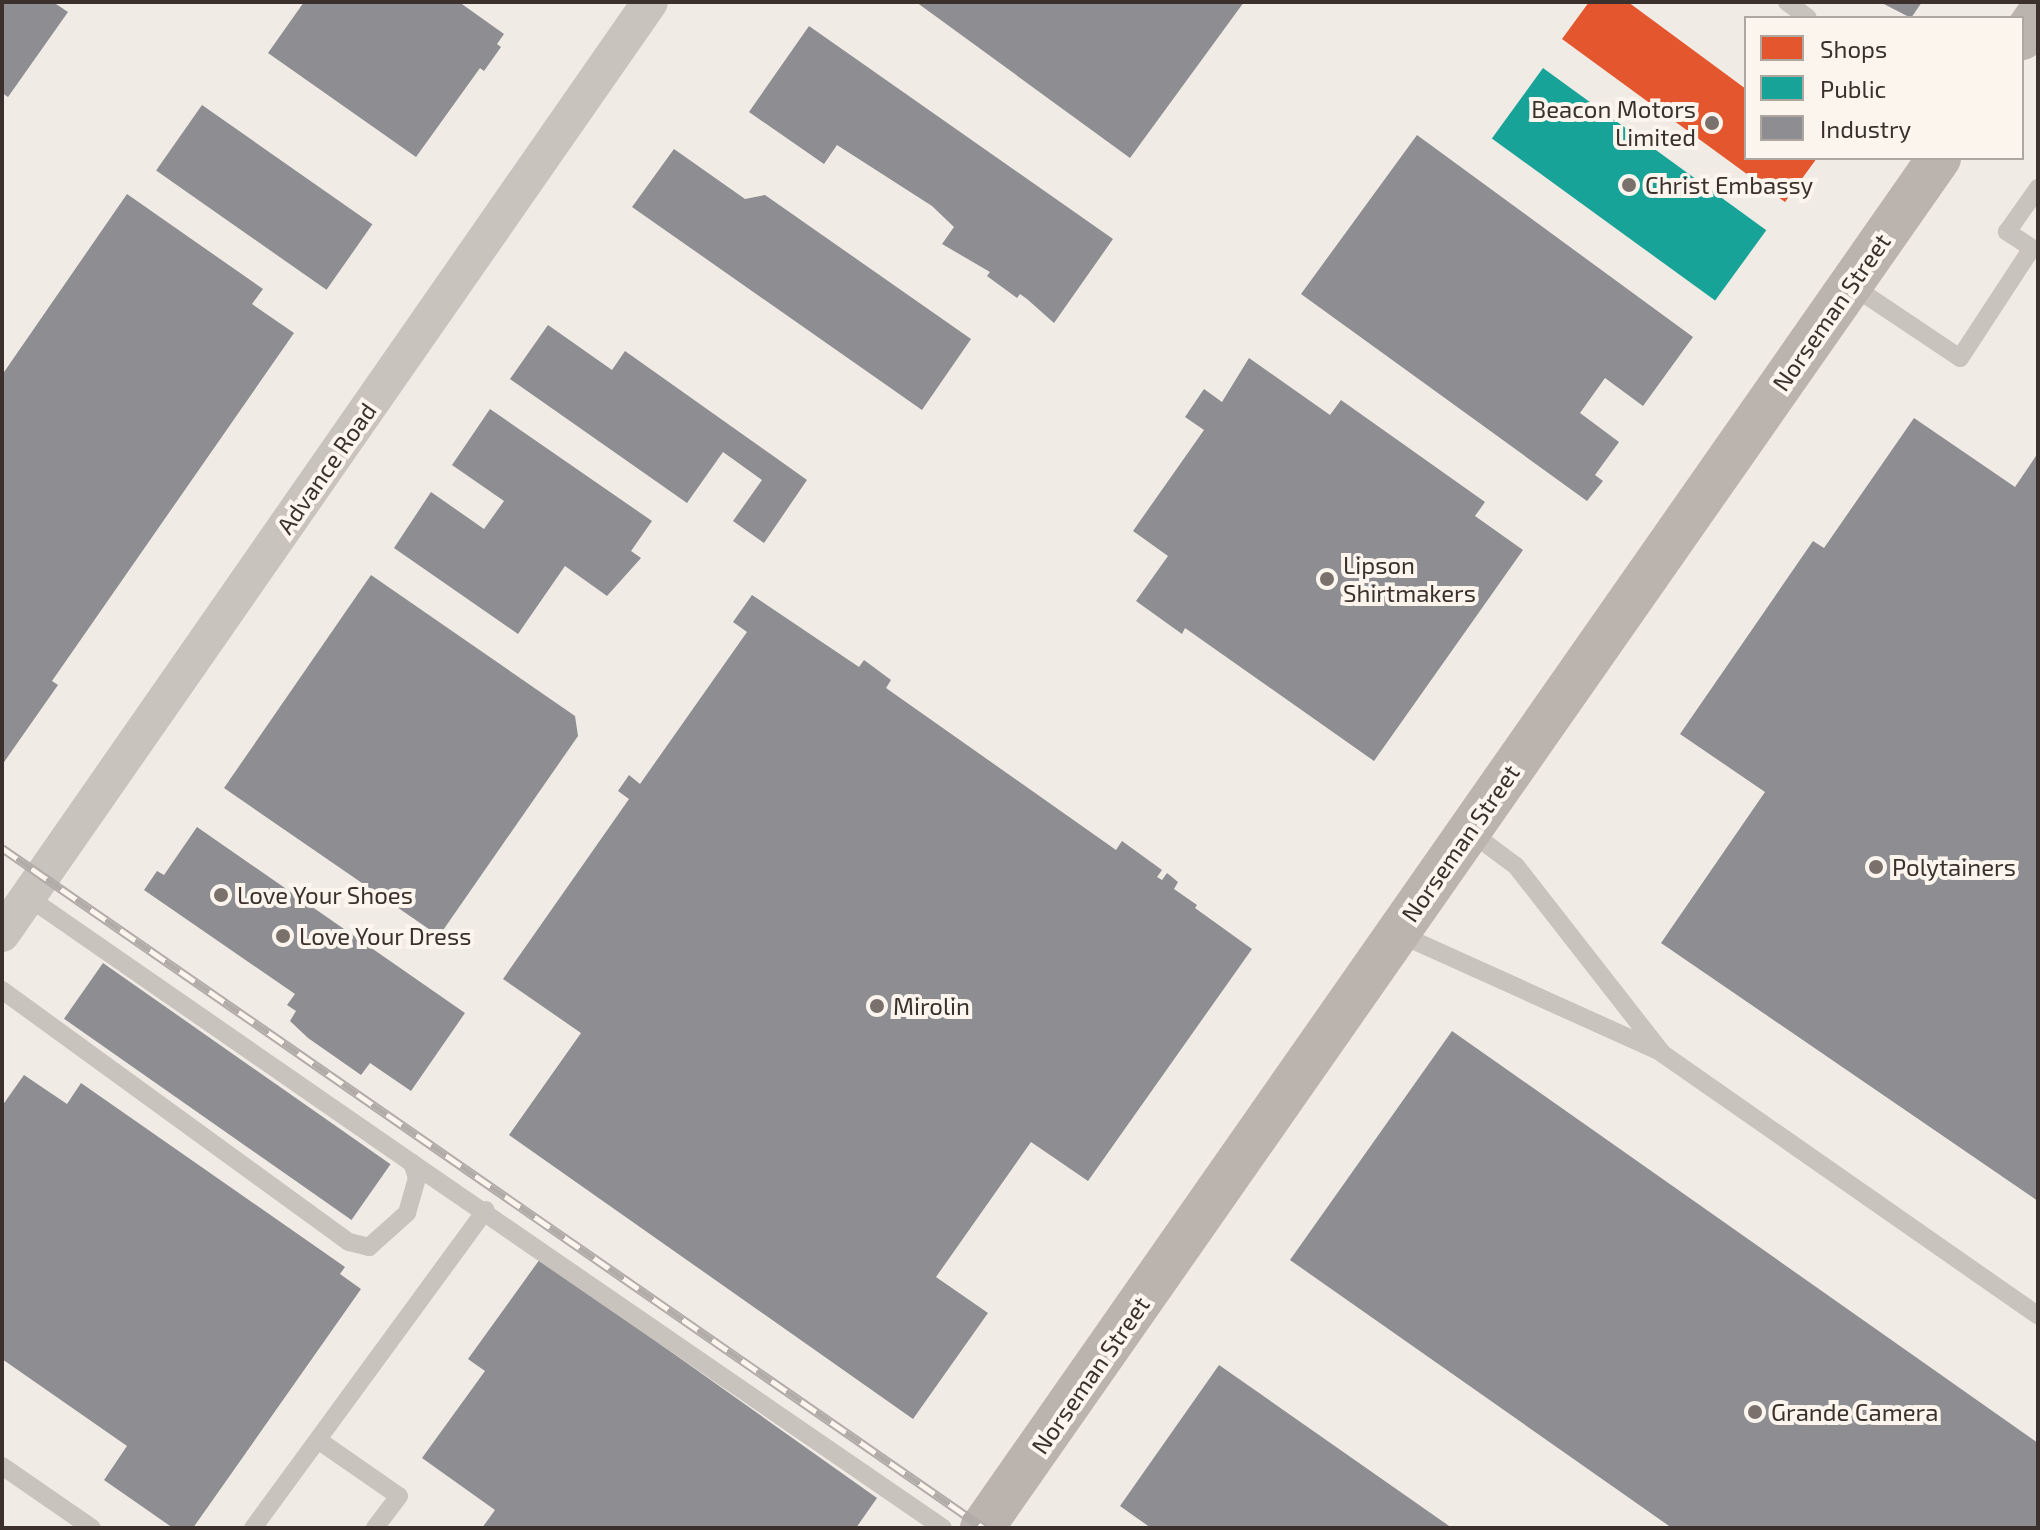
<!DOCTYPE html>
<html>
<head>
<meta charset="utf-8">
<style>
  body { margin:0 }
  #map { position:relative; width:2040px; height:1530px; overflow:hidden; background:#f0ebe5; font-family:"Exo 2",sans-serif }
  div>[style] { position:absolute }
  [style*='--x'] { left:calc(var(--x)*1px); top:calc(var(--y)*1px); width:calc(var(--w)*1px); rotate:calc(var(--a)*1deg) }
  .shops>* { inset:0; background:#e4572e }
  .public>* { inset:0; background:#17a398; transform-origin:0 0 }
  .industry>* { inset:0; background:#8d8d92; transform-origin:0 0 }
  .lane>* { height:18px; margin:-9px; padding:0 9px; transform-origin:9px; border-radius:9px; background:#c9c3be }
  .street>* { height:36px; margin:-18px; padding:0 18px; transform-origin:18px; border-radius:18px; background:#c9c3be }
  .secondary>* { height:44px; margin:-22px; padding:0 22px; transform-origin:22px; border-radius:22px; background:#bab3ae }
  .rail>* { height:9px; margin-top:-4.5px; transform-origin:0; background:repeating-linear-gradient(90deg,#fbf5ee 0 18px,#b1aca8 0 36px); box-sizing:border-box; border-block:2px solid #b1aca8 }
  .dots>* { width:22px; height:22px; translate:-50% -50%; box-sizing:border-box; border:4px solid #fbf5ee; border-radius:50% }
  span { translate:-50% -50%; white-space:nowrap; text-align:center; line-height:1.15; -webkit-text-stroke:8px #fbf5ee; paint-order:stroke }
  .poi-label { font-size:24px; color:#3b302b }
  .right { translate:-100% -50%; text-align:right }
  .left { translate:0 -50%; text-align:left }
  .street-label { font-size:24px; color:#3b302b }
  .frame { position:absolute; inset:0; border:4px solid #3b302b; pointer-events:none }
  .legend { position:absolute; left:1744px; top:16px; width:280px; height:144px; box-sizing:border-box; background:#fbf5ee; border:2px solid #aea6a0; margin:0; padding:10px 14px; list-style:none; font-size:24px; color:#3b302b }
  .legend li { display:flex; align-items:center; gap:16px; height:40px }
  .legend b { width:40px; border:2px solid #aea6a0 }
</style>
</head>
<body>
<div id="map">
  <div class="shops">
    <i style="clip-path:polygon(1589px 2px,1628px 2px,1746px 89px,1746px 158px,1817px 158px,1785px 202px,1562px 39px)"></i>
  </div>
  <div class="public">
    <i style="left:1543px;top:68px;width:276px;height:87px;rotate:36deg"></i>
  </div>
  <div class="industry">
    <i style="clip-path:polygon(2px 2px,53px 2px,68px 12px,8px 97px,2px 93px)"></i>
    <i style="clip-path:polygon(304px 2px,459px 2px,504px 34px,497px 44px,501px 47px,484px 71px,480px 68px,416px 157px,268px 53px)"></i>
    <i style="clip-path:polygon(916px 2px,1244px 2px,1130px 158px)"></i>
    <i style="clip-path:polygon(1880px 2px,1922px 2px,1911px 18px)"></i>
    <i style="clip-path:polygon(809px 26px,1113px 239px,1054px 323px,1027px 299px,1020px 294px,1017px 298px,987px 276px,990px 272px,942px 244px,954px 227px,932px 206px,837px 145px,824px 164px,749px 112px)"></i>
    <i style="left:202px;top:105px;width:208px;height:80px;rotate:35deg"></i>
    <i style="clip-path:polygon(1417px 135px,1693px 337px,1643px 406px,1605px 378px,1580px 413px,1619px 442px,1595px 475px,1603px 481px,1587px 501px,1301px 294px)"></i>
    <i style="clip-path:polygon(674px 149px,745px 199px,765px 195px,971px 339px,922px 410px,632px 207px)"></i>
    <i style="clip-path:polygon(127px 194px,263px 289px,252px 304px,294px 333px,52px 681px,58px 685px,2px 765px,2px 375px)"></i>
    <i style="clip-path:polygon(548px 325px,612px 370px,625px 351px,807px 480px,764px 543px,733px 521px,762px 480px,723px 452px,687px 503px,510px 379px)"></i>
    <i style="clip-path:polygon(1249px 358px,1330px 415px,1341px 400px,1485px 502px,1475px 516px,1523px 550px,1374px 761px,1185px 628px,1182px 634px,1136px 601px,1168px 556px,1133px 531px,1204px 430px,1185px 417px,1204px 389px,1222px 402px)"></i>
    <i style="clip-path:polygon(490px 409px,652px 521px,631px 551px,641px 558px,607px 596px,565px 566px,518px 634px,394px 548px,431px 492px,484px 529px,504px 501px,452px 465px)"></i>
    <i style="clip-path:polygon(1914px 418px,2015px 487px,2038px 453px,2038px 1201px,1661px 943px,1765px 792px,1680px 734px,1813px 541px,1824px 548px)"></i>
    <i style="clip-path:polygon(371px 575px,575px 716px,578px 736px,439px 936px,224px 788px)"></i>
    <i style="clip-path:polygon(752px 595px,859px 667px,864px 660px,891px 680px,886px 688px,1116px 850px,1122px 841px,1162px 870px,1157px 877px,1162px 880px,1167px 873px,1178px 882px,1174px 889px,1197px 905px,1195px 908px,1252px 949px,1088px 1181px,1031px 1142px,936px 1277px,988px 1313px,913px 1419px,509px 1135px,581px 1033px,503px 979px,629px 799px,618px 791px,629px 775px,640px 784px,747px 632px,733px 622px)"></i>
    <i style="clip-path:polygon(197px 827px,465px 1013px,411px 1091px,370px 1063px,361px 1075px,308px 1038px,290px 1021px,296px 1011px,287px 1005px,295px 994px,144px 890px,157px 871px,164px 875px)"></i>
    <i style="left:103px;top:963px;width:351px;height:68px;rotate:35deg"></i>
    <i style="clip-path:polygon(1452px 1031px,2038px 1443px,2038px 1528px,1672px 1528px,1290px 1260px)"></i>
    <i style="clip-path:polygon(24px 1075px,67px 1104px,81px 1083px,345px 1267px,340px 1274px,361px 1289px,193px 1528px,173px 1528px,104px 1480px,127px 1446px,2px 1359px,2px 1106px)"></i>
    <i style="clip-path:polygon(540px 1259px,877px 1498px,856px 1528px,482px 1528px,495px 1510px,422px 1458px,485px 1371px,468px 1359px)"></i>
    <i style="clip-path:polygon(1219px 1365px,1452px 1528px,1151px 1528px,1120px 1506px)"></i>
  </div>
  <div class="lane">
    <i style="--x:1787;--y:2;--w:26;--a:37"></i>
    <i style="--x:1851;--y:285;--w:131;--a:33.8"></i>
    <i style="--x:1960;--y:358;--w:131;--a:-56.8"></i>
    <i style="--x:2032;--y:248;--w:30;--a:-147"></i>
    <i style="--x:2007;--y:232;--w:54;--a:-54.8"></i>
    <i style="--x:1469;--y:831;--w:59;--a:36.7"></i>
    <i style="--x:1516;--y:866;--w:239;--a:52"></i>
    <i style="--x:1663;--y:1054;--w:457;--a:34.9"></i>
    <i style="--x:1397;--y:933;--w:290;--a:24.3"></i>
    <i style="--x:2;--y:990;--w:429;--a:36"></i>
    <i style="--x:349;--y:1242;--w:21;--a:14"></i>
    <i style="--x:369;--y:1247;--w:51;--a:-41.8"></i>
    <i style="--x:407;--y:1213;--w:36;--a:-74"></i>
    <i style="--x:417;--y:1178;--w:16;--a:-108"></i>
    <i style="--x:412;--y:1163;--w:467;--a:-145.3"></i>
    <i style="--x:412;--y:1163;--w:644;--a:34.5"></i>
    <i style="--x:318;--y:1440;--w:98;--a:34.7"></i>
    <i style="--x:399;--y:1496;--w:40;--a:127"></i>
    <i style="--x:2;--y:1466;--w:109;--a:34.6"></i>
    <i style="--x:253;--y:1528;--w:394;--a:-53.8"></i>
  </div>
  <div class="street">
    <i style="--x:2;--y:934;--w:1135;--a:-55.19"></i>
  </div>
  <div class="secondary">
    <i style="--x:2022;--y:38;--w:28;--a:-55"></i>
    <i style="--x:982;--y:1528;--w:1671;--a:-55.06"></i>
  </div>
  <div class="rail">
    <i style="--x:2;--y:848;--w:1194;--a:34.7"></i>
  </div>
  <div class="dots">
    <i style="left:1712px;top:123px;background:#7a716c"></i>
    <i style="left:1629px;top:185px;background:#7a716c"></i>
    <i style="left:1327px;top:579px;background:#7a716c"></i>
    <i style="left:1876px;top:867px;background:#7a716c"></i>
    <i style="left:221px;top:895px;background:#7a716c"></i>
    <i style="left:283px;top:936px;background:#7a716c"></i>
    <i style="left:877px;top:1006px;background:#7a716c"></i>
    <i style="left:1755px;top:1412px;background:#7a716c"></i>
  </div>
  <div class="poi-label">
    <span class="right" style="left:1696px;top:123px">Beacon Motors<br>Limited</span>
    <span class="left" style="left:1645px;top:185px">Christ Embassy</span>
    <span class="left" style="left:1343px;top:579px">Lipson<br>Shirtmakers</span>
    <span class="left" style="left:1892px;top:867px">Polytainers</span>
    <span class="left" style="left:237px;top:895px">Love Your Shoes</span>
    <span class="left" style="left:299px;top:936px">Love Your Dress</span>
    <span class="left" style="left:893px;top:1006px">Mirolin</span>
    <span class="left" style="left:1771px;top:1412px">Grande Camera</span>
  </div>
  <div class="street-label">
    <span style="left:1831px;top:312px;rotate:-55deg">Norseman Street</span>
    <span style="left:326px;top:468px;rotate:-55deg">Advance Road</span>
    <span style="left:1460px;top:843px;rotate:-55deg">Norseman Street</span>
    <span style="left:1090px;top:1375px;rotate:-55deg">Norseman Street</span>
  </div>
  <div class="frame"></div>
  <ul class="legend">
  <li><b style="height:22px;background:#e4572e"></b>Shops</li>
  <li><b style="height:22px;background:#17a398"></b>Public</li>
  <li><b style="height:22px;background:#8d8d92"></b>Industry</li>
  </ul>
</div>
</body>
</html>
